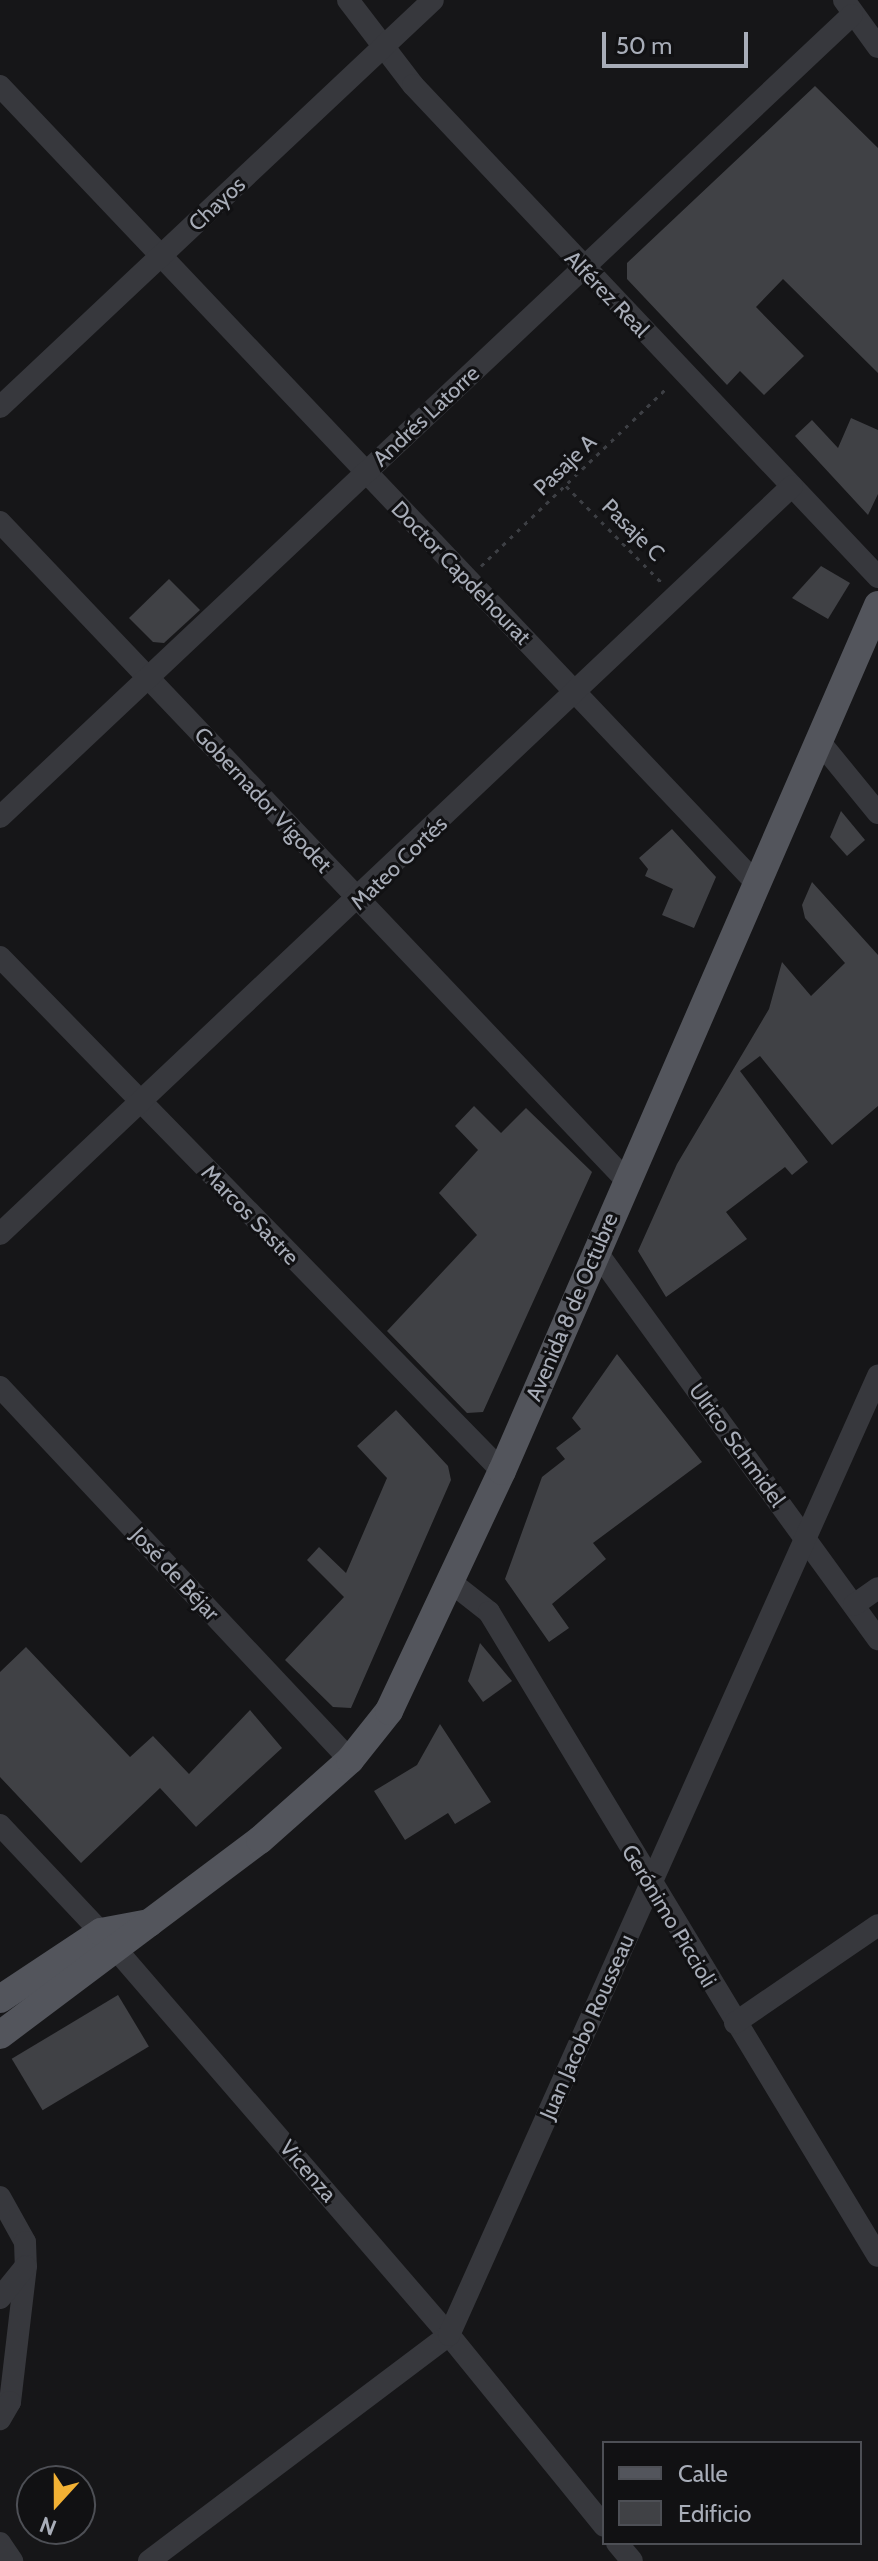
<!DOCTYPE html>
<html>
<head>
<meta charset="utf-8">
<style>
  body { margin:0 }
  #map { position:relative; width:878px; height:2561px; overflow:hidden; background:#161618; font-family:Cabin,sans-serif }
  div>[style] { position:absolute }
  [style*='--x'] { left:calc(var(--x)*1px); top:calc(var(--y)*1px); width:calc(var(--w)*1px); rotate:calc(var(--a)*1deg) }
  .building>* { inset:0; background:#404145; transform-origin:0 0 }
  .path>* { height:3px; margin-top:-1.5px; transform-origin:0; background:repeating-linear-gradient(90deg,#3d3f44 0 4px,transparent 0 10px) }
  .minor>* { height:22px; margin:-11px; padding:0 11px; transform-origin:11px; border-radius:11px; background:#37383d }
  .major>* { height:28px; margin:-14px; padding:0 14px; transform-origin:14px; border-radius:14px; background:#53555c }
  span { translate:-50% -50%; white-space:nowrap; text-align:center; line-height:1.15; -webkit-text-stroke:6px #111113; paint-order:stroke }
  .street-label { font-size:22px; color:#a8adb8 }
  .legend { position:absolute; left:602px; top:2441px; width:260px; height:104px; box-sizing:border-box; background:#111113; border:2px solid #4d4f55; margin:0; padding:10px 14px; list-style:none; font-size:24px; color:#a8adb8 }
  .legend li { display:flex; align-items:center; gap:16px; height:40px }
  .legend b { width:40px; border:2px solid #4d4f55 }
  .north { position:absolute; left:16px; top:2465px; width:80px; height:80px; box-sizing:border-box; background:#111113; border:2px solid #4d4f55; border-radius:50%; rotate:201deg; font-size:22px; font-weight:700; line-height:32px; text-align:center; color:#a8adb8 }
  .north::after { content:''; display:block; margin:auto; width:28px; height:36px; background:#f2b134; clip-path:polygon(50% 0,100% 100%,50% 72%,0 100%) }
  .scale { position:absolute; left:602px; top:32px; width:146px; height:36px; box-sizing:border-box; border:4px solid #a8adb8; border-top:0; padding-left:10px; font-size:24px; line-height:28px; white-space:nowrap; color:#a8adb8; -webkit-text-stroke:6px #111113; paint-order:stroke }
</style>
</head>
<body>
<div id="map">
  <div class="building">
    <i style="clip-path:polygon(815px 86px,878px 148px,878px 373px,783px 279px,756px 307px,804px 356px,764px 395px,740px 371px,727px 385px,627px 279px,627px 263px)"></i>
    <i style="clip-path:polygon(851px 418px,878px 430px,878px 494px,868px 515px,795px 436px,812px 420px,838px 448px)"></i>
    <i style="clip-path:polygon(821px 566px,850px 583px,828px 619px,792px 598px)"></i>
    <i style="clip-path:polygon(169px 579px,200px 610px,164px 643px,153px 642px,129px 618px)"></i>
    <i style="clip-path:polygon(841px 811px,865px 840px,847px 856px,830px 837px)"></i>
    <i style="clip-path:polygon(672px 829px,716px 877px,694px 928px,662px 915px,673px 889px,645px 876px,648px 869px,639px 858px)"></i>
    <i style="clip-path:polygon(812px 882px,878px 955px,878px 1106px,832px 1145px,760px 1056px,740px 1071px,808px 1162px,792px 1175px,785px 1167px,726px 1212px,747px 1239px,666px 1297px,638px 1251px,677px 1164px,769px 1009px,782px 962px,811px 996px,845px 963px,805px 918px,802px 905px)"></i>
    <i style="clip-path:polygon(474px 1106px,501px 1133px,526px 1108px,592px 1172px,483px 1412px,467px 1413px,387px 1331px,477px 1235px,439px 1193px,478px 1150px,455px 1126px)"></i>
    <i style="clip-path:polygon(617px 1354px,702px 1462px,593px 1543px,606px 1559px,552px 1604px,569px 1628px,549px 1642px,505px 1579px,542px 1477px,565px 1459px,556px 1448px,581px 1429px,572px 1418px)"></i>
    <i style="clip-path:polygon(396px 1410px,448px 1466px,451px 1480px,351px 1708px,333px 1707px,285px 1660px,344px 1597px,307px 1560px,319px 1547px,346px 1573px,387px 1478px,357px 1446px)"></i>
    <i style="clip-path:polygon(480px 1643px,512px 1681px,483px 1702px,468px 1681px)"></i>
    <i style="clip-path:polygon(26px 1647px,130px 1757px,153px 1736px,189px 1774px,250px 1710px,282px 1748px,196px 1827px,160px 1788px,81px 1863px,0 1777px,0 1672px)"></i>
    <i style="clip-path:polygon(440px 1724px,491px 1802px,455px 1824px,448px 1813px,405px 1840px,374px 1791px,417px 1765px)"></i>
    <i style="left:118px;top:1995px;width:60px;height:124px;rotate:59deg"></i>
  </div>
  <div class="path">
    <i style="--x:566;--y:486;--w:136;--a:45.3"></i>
    <i style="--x:481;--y:566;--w:260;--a:-43.8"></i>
  </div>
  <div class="minor">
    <i style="--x:348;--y:0;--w:107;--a:52.6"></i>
    <i style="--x:413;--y:85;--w:677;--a:46.62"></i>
    <i style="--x:844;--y:0;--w:58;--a:54.1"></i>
    <i style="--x:0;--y:86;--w:1100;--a:46.51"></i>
    <i style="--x:0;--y:407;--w:594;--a:-43.23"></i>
    <i style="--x:0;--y:522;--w:908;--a:46.43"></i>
    <i style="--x:819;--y:741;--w:93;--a:50.7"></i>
    <i style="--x:0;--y:817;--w:1170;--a:-43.27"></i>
    <i style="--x:0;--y:957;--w:718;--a:45.68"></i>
    <i style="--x:0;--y:1234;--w:1089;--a:-43.36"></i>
    <i style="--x:596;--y:1251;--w:480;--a:54"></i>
    <i style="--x:0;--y:1387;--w:511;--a:46.82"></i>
    <i style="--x:452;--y:1583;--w:47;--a:38.1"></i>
    <i style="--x:489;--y:1612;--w:752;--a:58.87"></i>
    <i style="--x:854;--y:1605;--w:29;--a:-35"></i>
    <i style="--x:0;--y:1825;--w:147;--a:46.7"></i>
    <i style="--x:101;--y:1932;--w:532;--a:49.19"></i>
    <i style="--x:449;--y:2335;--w:246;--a:50.9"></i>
    <i style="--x:735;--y:2023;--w:173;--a:-34.4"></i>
    <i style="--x:0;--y:2197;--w:51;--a:60.9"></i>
    <i style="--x:25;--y:2242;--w:24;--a:88"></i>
    <i style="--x:26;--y:2266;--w:137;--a:96.7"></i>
    <i style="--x:10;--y:2402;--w:20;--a:120"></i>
    <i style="--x:0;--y:2298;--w:40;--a:-51"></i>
    <i style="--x:0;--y:2543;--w:22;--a:56"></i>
    <i style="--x:617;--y:2543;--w:23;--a:50"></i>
    <i style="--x:149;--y:2561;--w:376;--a:-37"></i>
    <i style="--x:449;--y:2335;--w:1051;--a:-65.9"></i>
  </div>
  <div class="major">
    <i style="--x:0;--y:1999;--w:121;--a:-33.6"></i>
    <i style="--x:101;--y:1932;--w:49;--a:-10.6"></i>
    <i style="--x:0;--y:2035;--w:325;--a:-36.9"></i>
    <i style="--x:260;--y:1840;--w:120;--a:-41.6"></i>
    <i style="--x:350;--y:1760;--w:63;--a:-51.5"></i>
    <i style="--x:389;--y:1711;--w:265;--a:-64.8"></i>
    <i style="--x:502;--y:1471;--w:944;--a:-66.53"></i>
  </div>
  <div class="street-label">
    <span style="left:217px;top:204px;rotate:-43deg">Chayos</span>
    <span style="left:607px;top:294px;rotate:46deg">Alférez Real</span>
    <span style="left:426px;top:416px;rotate:-43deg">Andrés Latorre</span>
    <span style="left:565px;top:465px;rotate:-44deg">Pasaje A</span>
    <span style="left:633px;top:530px;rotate:45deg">Pasaje C</span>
    <span style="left:461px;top:573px;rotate:46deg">Doctor Capdehourat</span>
    <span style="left:263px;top:800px;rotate:47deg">Gobernador Vigodet</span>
    <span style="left:399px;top:863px;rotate:-44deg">Mateo Cortés</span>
    <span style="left:250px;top:1215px;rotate:46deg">Marcos Sastre</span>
    <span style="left:572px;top:1307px;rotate:-67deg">Avenida 8 de Octubre</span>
    <span style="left:737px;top:1445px;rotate:54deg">Ulrico Schmidel</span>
    <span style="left:175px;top:1574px;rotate:47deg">José de Béjar</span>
    <span style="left:669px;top:1916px;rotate:59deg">Gerónimo Piccioli</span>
    <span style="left:587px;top:2027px;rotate:-66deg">Juan Jacobo Rousseau</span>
    <span style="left:308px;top:2171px;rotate:49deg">Vicenza</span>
  </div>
  <ul class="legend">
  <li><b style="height:10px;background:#53555c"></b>Calle</li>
  <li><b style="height:22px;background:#404145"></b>Edificio</li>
  </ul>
  <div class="north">N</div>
  <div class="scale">50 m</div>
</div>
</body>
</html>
